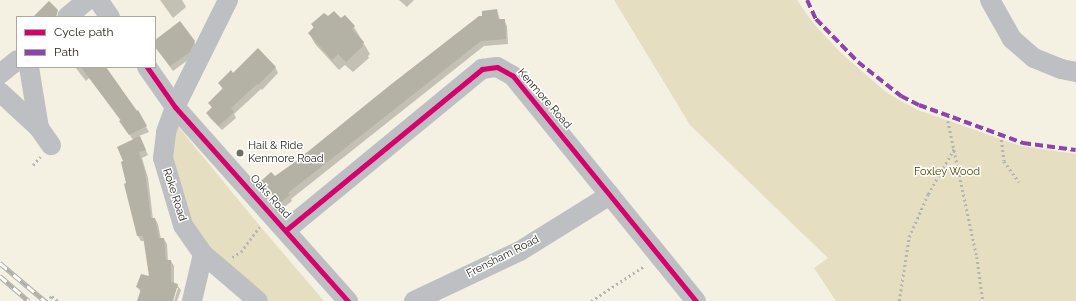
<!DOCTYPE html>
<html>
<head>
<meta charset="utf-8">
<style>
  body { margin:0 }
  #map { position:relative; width:1076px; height:301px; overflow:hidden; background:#f4f1e2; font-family:Raleway,sans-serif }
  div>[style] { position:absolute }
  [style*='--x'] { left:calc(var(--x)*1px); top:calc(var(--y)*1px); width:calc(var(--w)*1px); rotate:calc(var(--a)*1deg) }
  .green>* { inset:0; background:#e5dec0 }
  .shadow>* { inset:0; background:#0003 }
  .building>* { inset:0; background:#b4b1a5 }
  .path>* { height:2.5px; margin-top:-1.25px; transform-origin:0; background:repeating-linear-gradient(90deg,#b3b5b3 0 2px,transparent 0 5px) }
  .minor>* { height:20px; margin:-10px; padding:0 10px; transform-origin:10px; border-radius:10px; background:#bdbfc3 }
  .rail>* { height:4.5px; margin-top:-2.25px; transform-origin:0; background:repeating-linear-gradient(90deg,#fff 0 9px,#b0b0ab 0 18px); box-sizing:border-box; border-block:1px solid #b0b0ab }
  .quiet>* { height:4px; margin-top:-2px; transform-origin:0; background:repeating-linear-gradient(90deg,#8e44ad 0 8px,transparent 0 12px) }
  .cycleway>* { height:5px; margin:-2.5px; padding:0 2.5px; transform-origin:2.5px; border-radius:2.5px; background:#d6006c }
  .dots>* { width:11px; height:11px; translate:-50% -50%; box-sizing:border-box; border:2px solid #fff; border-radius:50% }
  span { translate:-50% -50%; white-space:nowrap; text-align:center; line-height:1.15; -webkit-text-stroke:3px #fff; paint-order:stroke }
  .street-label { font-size:11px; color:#29271c }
  .poi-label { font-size:11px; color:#29271c }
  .left { translate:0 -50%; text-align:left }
  .park-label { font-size:11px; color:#4d4001 }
  .legend { position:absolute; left:16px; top:16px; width:140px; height:52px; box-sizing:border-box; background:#fff; border:1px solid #a9a9a4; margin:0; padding:5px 7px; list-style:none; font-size:12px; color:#29271c }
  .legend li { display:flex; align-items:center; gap:8px; height:20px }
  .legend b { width:20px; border:1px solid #a9a9a4 }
</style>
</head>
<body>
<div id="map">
  <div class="green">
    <i style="clip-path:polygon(614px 0,797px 0,813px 23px,842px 54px,886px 92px,901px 101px,918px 110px,1021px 146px,1076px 154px,1076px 301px,836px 301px,814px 268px,828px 258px,690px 125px)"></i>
    <i style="clip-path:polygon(171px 118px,260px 226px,324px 301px,258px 301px,183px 225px,166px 132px)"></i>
  </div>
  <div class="shadow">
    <i style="clip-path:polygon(160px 0,182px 0,186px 7px,173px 18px)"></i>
    <i style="clip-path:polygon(399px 0,414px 0,407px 7px)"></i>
    <i style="clip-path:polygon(497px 10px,500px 20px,504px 20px,507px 26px,508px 44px,484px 46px,291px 199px,292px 201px,283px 208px,265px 187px,262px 182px,275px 178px)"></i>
    <i style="clip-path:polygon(328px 18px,341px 20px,354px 27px,370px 54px,368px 56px,369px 58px,353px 72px,345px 65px,339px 70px,315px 44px,309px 33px,314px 28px,312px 25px)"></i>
    <i style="clip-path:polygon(155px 41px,194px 42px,197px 47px,192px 57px,173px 71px,156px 48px)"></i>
    <i style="clip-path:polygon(75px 67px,104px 67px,137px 111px,149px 132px,139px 136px,148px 155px,142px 158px,148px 178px,153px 219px,155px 219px,158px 224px,161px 239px,164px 239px,167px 244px,168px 261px,171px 261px,174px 266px,174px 284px,177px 285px,181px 290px,177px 301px,174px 301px,178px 288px,176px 288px,172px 301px,139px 301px,141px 292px,137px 287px,150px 277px,145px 241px,141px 241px,138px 236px,127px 184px,133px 140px,121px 121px,89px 78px,86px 81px)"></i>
    <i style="clip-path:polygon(275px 67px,278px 73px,262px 90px,261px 89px,234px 114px,236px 118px,222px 130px,210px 118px,207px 113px,212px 108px,209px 103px,223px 90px,220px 84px,233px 74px)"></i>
  </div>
  <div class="building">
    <i style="clip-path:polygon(49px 1px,58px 10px,56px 17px,33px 17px)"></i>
    <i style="clip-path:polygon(497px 9px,498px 19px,505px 19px,506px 39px,481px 41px,330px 160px,288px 193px,290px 195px,280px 203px,261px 181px,271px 172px,275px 176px,295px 162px,389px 86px,479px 16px,482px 16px,482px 11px)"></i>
    <i style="clip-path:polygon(334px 11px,341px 18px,345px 15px,355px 26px,352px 29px,364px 42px,362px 45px,363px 46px,346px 62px,338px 54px,332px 60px,308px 33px,314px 27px,311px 24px,324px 13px,328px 16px)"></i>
    <i style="clip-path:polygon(180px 21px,195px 41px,190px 52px,170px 66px,155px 47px,155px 40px)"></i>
    <i style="clip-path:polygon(258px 48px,276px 67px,258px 85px,257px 84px,231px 108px,234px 112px,219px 126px,206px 113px,212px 107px,208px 103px,223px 88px,218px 83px,231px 70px,233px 73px)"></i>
    <i style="clip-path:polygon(81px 67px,106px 67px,137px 111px,138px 110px,147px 126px,129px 135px,119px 121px,121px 120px)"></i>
    <i style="clip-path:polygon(140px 136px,146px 150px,139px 152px,145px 172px,151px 218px,155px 218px,159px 238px,164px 238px,166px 260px,171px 260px,171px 282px,178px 284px,173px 301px,137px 301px,141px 289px,136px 287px,141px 274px,149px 276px,143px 236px,137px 236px,124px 184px,126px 183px,121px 162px,123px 161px,117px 147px)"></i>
  </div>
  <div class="path">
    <i style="--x:949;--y:116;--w:5;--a:101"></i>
    <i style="--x:948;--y:121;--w:139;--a:78"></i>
    <i style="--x:977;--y:257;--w:44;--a:82.2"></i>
    <i style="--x:1001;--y:135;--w:26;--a:83"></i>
    <i style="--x:1004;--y:161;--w:26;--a:54"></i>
    <i style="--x:33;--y:165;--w:11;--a:-49"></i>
    <i style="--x:232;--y:257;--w:10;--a:-29"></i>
    <i style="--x:241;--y:252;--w:31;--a:-54"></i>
    <i style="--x:46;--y:301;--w:8;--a:-40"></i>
    <i style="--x:52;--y:296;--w:8;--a:40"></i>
    <i style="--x:591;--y:301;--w:64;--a:-33.4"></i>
    <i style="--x:899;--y:301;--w:65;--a:-81.1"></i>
    <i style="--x:909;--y:237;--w:47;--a:-66.2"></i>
    <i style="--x:928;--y:194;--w:52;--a:-60"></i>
  </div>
  <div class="minor">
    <i style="--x:98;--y:0;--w:21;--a:55"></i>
    <i style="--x:990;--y:0;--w:45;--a:60.6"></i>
    <i style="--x:1012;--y:39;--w:29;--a:41"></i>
    <i style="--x:1034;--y:58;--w:29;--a:22"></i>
    <i style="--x:1061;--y:69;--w:15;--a:11"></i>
    <i style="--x:67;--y:17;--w:26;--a:-40"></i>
    <i style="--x:29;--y:67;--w:62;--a:80.7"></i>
    <i style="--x:147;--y:67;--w:49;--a:55"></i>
    <i style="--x:175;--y:107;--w:260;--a:48.3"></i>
    <i style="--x:0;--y:74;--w:22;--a:-39"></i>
    <i style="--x:0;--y:92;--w:53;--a:42.7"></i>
    <i style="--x:39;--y:128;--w:21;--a:55"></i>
    <i style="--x:286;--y:230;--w:254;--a:-39.4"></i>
    <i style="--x:482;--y:69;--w:15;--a:-8"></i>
    <i style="--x:497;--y:67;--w:18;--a:29"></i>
    <i style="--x:513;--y:76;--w:290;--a:50.9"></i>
    <i style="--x:203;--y:254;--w:72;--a:40.5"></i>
    <i style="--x:192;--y:301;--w:48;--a:-76.8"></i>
    <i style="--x:203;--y:254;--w:35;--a:-125"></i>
    <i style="--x:183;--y:225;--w:70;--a:-106.6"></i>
    <i style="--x:163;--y:158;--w:26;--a:-83"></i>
    <i style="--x:166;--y:132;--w:27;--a:-70"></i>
    <i style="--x:175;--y:107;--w:119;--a:-63.6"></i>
    <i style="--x:414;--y:301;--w:117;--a:-25.3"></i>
    <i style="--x:520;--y:251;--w:106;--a:-31.9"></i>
  </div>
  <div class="rail">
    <i style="--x:0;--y:263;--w:59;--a:40.2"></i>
    <i style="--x:0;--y:276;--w:38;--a:41"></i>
  </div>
  <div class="quiet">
    <i style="--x:807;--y:0;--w:21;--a:65"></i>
    <i style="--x:816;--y:19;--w:60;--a:45.7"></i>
    <i style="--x:858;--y:62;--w:55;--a:38.3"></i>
    <i style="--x:901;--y:96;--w:20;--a:27"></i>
    <i style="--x:919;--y:105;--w:111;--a:20.1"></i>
    <i style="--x:1023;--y:143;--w:53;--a:7.5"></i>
  </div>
  <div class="cycleway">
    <i style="--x:147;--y:67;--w:49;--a:55"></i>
    <i style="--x:175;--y:107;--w:260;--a:48.3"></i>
    <i style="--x:286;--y:230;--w:254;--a:-39.4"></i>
    <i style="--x:482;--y:69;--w:15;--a:-8"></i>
    <i style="--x:497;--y:67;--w:18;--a:29"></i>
    <i style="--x:513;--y:76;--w:290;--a:50.9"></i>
  </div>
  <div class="dots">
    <i style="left:240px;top:153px;background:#706e61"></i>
  </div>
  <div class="street-label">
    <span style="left:544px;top:99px;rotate:49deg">Kenmore Road</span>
    <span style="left:174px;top:195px;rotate:72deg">Roke Road</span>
    <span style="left:270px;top:197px;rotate:48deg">Oaks Road</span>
    <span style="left:503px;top:257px;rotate:-27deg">Frensham Road</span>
  </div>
  <div class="poi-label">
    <span class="left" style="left:248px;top:153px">Hail &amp; Ride<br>Kenmore Road</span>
  </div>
  <div class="park-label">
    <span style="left:947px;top:172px">Foxley Wood</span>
  </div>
  <ul class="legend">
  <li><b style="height:5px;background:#d6006c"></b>Cycle path</li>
  <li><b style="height:5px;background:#8e44ad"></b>Path</li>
  </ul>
</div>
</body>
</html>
